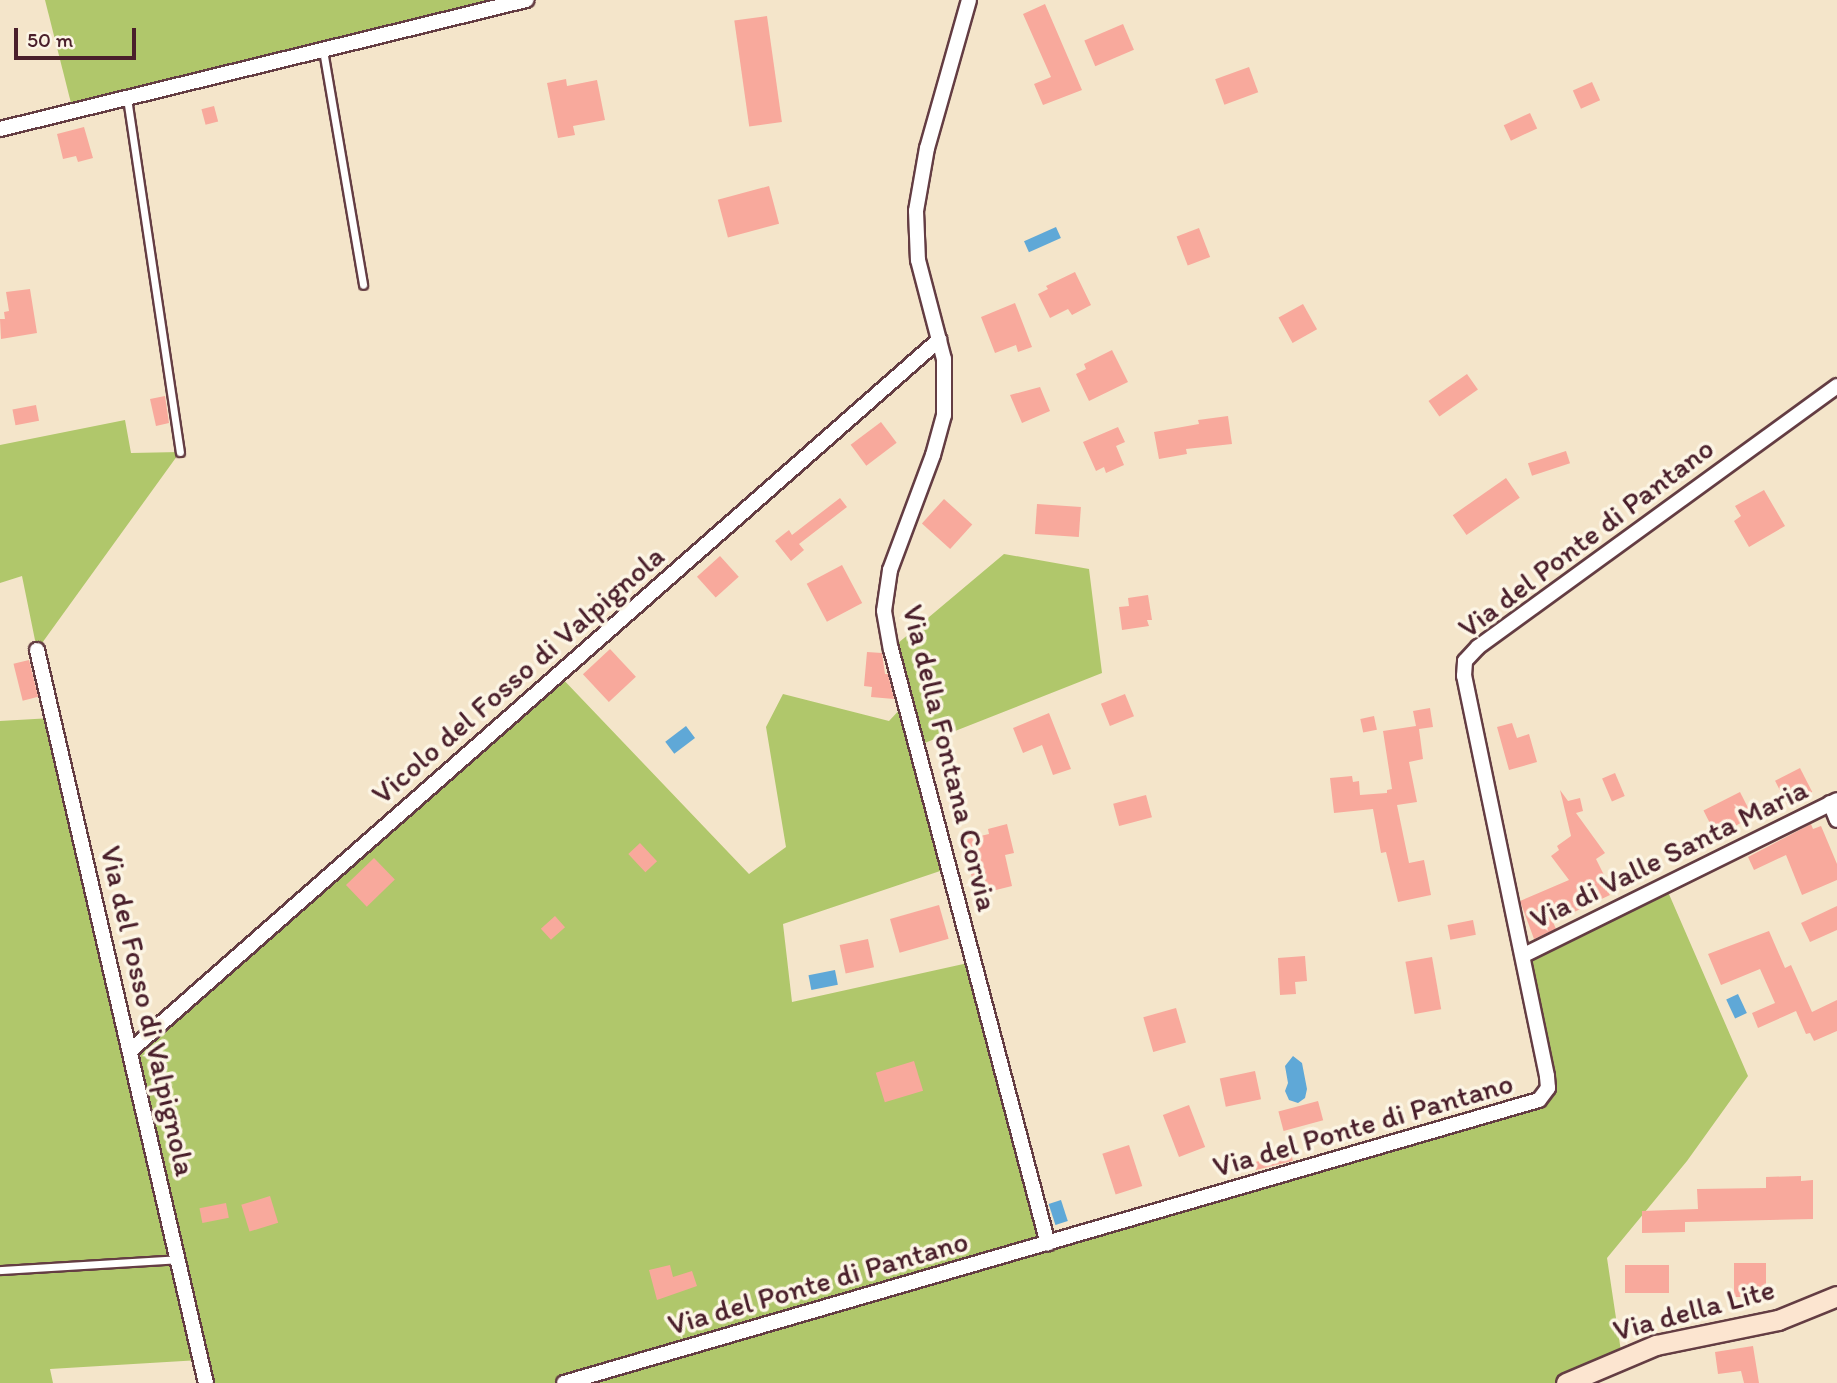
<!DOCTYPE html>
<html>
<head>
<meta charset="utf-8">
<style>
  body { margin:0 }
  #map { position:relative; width:1837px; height:1383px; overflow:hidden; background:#f4e5ca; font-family:Itim,sans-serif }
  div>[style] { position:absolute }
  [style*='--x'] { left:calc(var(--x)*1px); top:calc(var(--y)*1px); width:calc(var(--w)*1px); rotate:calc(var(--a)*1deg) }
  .green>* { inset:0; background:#b0c76b }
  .water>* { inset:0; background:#5fa8d7; transform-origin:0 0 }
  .building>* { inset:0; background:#f8a99c; transform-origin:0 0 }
  .roads { filter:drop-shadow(2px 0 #643d43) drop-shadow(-2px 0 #643d43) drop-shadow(0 2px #643d43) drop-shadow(0 -2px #643d43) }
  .lane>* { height:7px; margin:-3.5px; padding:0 3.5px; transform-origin:3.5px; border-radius:3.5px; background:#fff }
  .street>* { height:14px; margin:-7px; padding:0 7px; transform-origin:7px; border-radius:7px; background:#fff }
  .secondary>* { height:19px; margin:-9.5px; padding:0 9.5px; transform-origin:9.5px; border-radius:9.5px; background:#fce5d0 }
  span { translate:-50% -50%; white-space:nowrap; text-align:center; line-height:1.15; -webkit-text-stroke:7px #fcf5e5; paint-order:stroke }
  .street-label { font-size:30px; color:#4a1f2b }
  .scale { position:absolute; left:14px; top:28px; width:122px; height:32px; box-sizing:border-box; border:4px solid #4a1f2b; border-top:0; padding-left:9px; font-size:21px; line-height:24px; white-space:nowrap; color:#4a1f2b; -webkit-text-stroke:5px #fcf5e5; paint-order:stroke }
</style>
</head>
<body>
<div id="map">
  <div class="green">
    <i style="clip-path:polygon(45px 0,526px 0,73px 111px)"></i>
    <i style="clip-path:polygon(125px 420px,131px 453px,180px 452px,37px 650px,22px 576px,0 583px,0 445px)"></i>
    <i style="clip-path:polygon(1004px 554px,1089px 569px,1102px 673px,917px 746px,949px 868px,783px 924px,792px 1002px,977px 961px,1048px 1244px,1543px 1097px,1524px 955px,1665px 885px,1748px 1076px,1687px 1161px,1607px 1258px,1622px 1358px,1567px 1383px,206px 1383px,200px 1360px,50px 1369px,53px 1383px,0 1383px,0 721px,52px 718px,131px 1049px,558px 674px,749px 874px,786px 847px,766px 727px,783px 694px,889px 721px,905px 704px,891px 649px)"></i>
  </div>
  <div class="water">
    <i style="left:1056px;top:227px;width:12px;height:35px;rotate:66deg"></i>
    <i style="left:686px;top:726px;width:15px;height:26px;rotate:53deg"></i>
    <i style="left:835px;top:970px;width:15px;height:27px;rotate:79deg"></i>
    <i style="left:1738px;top:994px;width:21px;height:13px;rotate:65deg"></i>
    <i style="clip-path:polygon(1293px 1056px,1302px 1063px,1307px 1089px,1305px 1098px,1298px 1103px,1289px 1100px,1285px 1091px,1288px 1083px,1285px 1066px)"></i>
    <i style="left:1061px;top:1200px;width:22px;height:13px;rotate:72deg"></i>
  </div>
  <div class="building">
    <i style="clip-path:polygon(1045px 4px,1082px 90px,1043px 105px,1034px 84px,1051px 77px,1023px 14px)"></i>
    <i style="left:767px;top:16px;width:107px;height:33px;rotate:82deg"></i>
    <i style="left:1123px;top:24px;width:28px;height:42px;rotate:67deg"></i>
    <i style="left:1249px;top:67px;width:27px;height:36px;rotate:70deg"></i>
    <i style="clip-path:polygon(566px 79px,567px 86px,597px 80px,605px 120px,573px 126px,575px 135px,558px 138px,547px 83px)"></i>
    <i style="left:1592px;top:82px;width:20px;height:21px;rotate:66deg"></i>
    <i style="left:214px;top:106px;width:16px;height:13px;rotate:75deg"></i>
    <i style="left:1530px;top:113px;width:17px;height:29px;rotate:65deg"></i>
    <i style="clip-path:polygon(84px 127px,93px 158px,78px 162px,76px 156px,63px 159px,57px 134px)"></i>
    <i style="left:769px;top:186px;width:39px;height:53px;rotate:75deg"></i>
    <i style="left:1199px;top:228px;width:31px;height:24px;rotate:69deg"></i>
    <i style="clip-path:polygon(1075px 272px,1091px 305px,1072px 315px,1068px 309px,1050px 318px,1038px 294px,1048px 289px,1046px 286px)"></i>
    <i style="clip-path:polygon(30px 289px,37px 333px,1px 339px,0 319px,5px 319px,4px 312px,9px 311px,6px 292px)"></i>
    <i style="clip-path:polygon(1015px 303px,1032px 347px,1018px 352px,1016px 345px,995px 353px,981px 317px)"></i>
    <i style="left:1303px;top:304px;width:29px;height:28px;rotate:61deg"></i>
    <i style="clip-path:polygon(1112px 350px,1128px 382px,1089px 401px,1076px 374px,1086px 369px,1084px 364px)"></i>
    <i style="left:1467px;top:374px;width:19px;height:47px;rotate:55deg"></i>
    <i style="clip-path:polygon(1040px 387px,1050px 411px,1022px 423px,1010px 395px)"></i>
    <i style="clip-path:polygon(165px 396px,169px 423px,156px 426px,150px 399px)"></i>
    <i style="left:36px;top:405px;width:16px;height:24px;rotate:79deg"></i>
    <i style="clip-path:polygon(1228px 416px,1232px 444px,1186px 449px,1187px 454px,1159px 459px,1154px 432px,1199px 424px,1198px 420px)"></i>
    <i style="left:881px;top:422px;width:26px;height:38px;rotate:53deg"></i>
    <i style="clip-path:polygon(1118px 427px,1125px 442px,1116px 446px,1124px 465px,1106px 473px,1104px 467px,1096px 471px,1083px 442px)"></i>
    <i style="left:1566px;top:451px;width:13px;height:40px;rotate:72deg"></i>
    <i style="left:1506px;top:478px;width:24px;height:65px;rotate:55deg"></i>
    <i style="clip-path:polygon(1764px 490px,1785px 526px,1749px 547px,1734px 521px,1741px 516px,1735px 506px)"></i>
    <i style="clip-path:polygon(840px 498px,847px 507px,799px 544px,804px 550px,791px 561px,775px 541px,789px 530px,792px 535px)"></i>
    <i style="left:944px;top:499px;width:38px;height:33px;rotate:42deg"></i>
    <i style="left:1037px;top:504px;width:44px;height:30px;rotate:4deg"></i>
    <i style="left:720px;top:556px;width:28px;height:31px;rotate:48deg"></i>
    <i style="left:842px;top:565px;width:43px;height:40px;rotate:62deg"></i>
    <i style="clip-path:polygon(1148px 595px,1152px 620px,1147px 620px,1149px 626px,1122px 630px,1119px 607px,1129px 606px,1128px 598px)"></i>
    <i style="left:610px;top:649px;width:38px;height:37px;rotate:47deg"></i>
    <i style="clip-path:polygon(867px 652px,882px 653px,885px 674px,888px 674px,894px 699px,871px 697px,872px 687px,864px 686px)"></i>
    <i style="left:29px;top:660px;width:38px;height:16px;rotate:76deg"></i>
    <i style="left:1125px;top:694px;width:24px;height:26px;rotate:68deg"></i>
    <i style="clip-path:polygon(1430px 708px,1433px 727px,1419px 729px,1423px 759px,1409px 762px,1417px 802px,1397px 805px,1409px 863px,1424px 860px,1431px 895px,1398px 902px,1386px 852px,1381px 853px,1373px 809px,1334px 813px,1330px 778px,1352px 776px,1353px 782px,1359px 781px,1360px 795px,1387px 793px,1387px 790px,1392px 789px,1383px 731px,1416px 726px,1413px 711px)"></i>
    <i style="clip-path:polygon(1049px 713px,1071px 769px,1053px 775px,1042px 745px,1023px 753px,1013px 728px)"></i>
    <i style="left:1374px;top:716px;width:14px;height:14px;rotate:78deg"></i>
    <i style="clip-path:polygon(1512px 723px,1517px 738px,1529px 734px,1537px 762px,1509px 770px,1497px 727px)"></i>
    <i style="left:1800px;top:768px;width:27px;height:28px;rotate:63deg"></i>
    <i style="left:1615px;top:773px;width:25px;height:14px;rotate:67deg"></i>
    <i style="clip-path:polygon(1560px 790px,1568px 801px,1580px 798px,1583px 811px,1576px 813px,1605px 853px,1596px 859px,1610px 887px,1606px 889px,1610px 895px,1553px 922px,1556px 929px,1534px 939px,1520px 901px,1569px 880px,1551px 856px,1559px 850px,1557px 846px,1571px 836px)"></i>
    <i style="left:1740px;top:792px;width:28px;height:41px;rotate:63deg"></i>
    <i style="left:1146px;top:795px;width:23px;height:34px;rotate:75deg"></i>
    <i style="clip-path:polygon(1007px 824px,1014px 853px,1005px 855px,1012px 886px,976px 895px,963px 840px,989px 834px,988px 829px)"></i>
    <i style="clip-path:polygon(1811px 824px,1813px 829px,1821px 826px,1824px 833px,1837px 864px,1837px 880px,1802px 895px,1786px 855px,1754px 870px,1748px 857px)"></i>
    <i style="left:640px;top:843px;width:25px;height:16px;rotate:47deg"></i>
    <i style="left:374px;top:858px;width:30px;height:39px;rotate:46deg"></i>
    <i style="left:939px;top:905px;width:35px;height:51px;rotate:74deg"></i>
    <i style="clip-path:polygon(1837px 906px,1837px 930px,1810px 942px,1801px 923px)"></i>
    <i style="left:555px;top:916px;width:15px;height:19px;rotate:48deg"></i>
    <i style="left:1473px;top:920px;width:15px;height:26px;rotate:79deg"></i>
    <i style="clip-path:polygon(1769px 931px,1785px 968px,1791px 965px,1812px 1012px,1837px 1000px,1837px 1031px,1814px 1041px,1810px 1033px,1806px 1034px,1796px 1011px,1758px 1028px,1752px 1013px,1775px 1003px,1760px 969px,1721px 985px,1708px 954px)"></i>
    <i style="left:868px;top:939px;width:29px;height:29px;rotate:78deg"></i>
    <i style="clip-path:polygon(1305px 956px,1307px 981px,1295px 982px,1296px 994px,1280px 995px,1278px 958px)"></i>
    <i style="left:1432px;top:957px;width:53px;height:27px;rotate:80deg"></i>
    <i style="left:1176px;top:1008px;width:36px;height:34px;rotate:74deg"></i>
    <i style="left:914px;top:1061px;width:31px;height:40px;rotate:73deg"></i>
    <i style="left:1255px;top:1071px;width:29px;height:36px;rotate:78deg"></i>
    <i style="left:1318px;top:1101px;width:20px;height:41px;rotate:75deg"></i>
    <i style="left:1189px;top:1105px;width:45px;height:28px;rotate:69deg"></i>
    <i style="left:1129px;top:1145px;width:43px;height:28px;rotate:72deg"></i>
    <i style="left:1291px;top:1153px;width:8px;height:38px;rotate:76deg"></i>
    <i style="clip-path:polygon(1801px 1176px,1801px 1181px,1813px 1180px,1813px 1219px,1685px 1222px,1685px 1232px,1642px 1233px,1642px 1211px,1698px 1209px,1697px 1189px,1766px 1188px,1766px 1177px)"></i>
    <i style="left:270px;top:1196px;width:28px;height:30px;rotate:73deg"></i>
    <i style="left:226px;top:1203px;width:15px;height:27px;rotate:79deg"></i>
    <i style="left:1734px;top:1263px;width:32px;height:34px"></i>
    <i style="clip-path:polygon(670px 1265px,673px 1277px,692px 1271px,697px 1286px,657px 1300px,649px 1270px)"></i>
    <i style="left:1625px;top:1265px;width:44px;height:28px"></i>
    <i style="clip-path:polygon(1753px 1346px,1759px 1383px,1744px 1383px,1741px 1371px,1718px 1374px,1715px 1352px)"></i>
  </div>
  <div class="roads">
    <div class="lane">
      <i style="--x:323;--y:50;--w:238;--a:80.3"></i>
      <i style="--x:127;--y:98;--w:358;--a:81.5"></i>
      <i style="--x:0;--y:1270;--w:178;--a:-3.5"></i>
    </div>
    <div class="street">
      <i style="--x:969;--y:0;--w:154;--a:105.8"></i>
      <i style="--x:927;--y:148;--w:64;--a:99.9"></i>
      <i style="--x:916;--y:211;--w:49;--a:87.7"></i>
      <i style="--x:918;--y:260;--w:102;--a:75.3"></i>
      <i style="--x:944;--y:359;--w:56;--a:90"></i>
      <i style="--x:944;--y:415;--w:41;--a:105.4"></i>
      <i style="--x:933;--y:455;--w:123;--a:110.5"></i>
      <i style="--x:890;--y:570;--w:41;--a:98.3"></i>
      <i style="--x:884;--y:611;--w:39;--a:80"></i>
      <i style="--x:891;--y:649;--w:615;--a:75.22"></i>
      <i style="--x:0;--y:129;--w:542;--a:-13.78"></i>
      <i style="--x:37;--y:650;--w:752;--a:77.02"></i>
      <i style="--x:1830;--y:803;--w:18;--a:68"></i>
      <i style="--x:1524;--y:955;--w:349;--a:-26.3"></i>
      <i style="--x:131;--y:1050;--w:1076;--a:-41.31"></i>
      <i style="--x:564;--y:1383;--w:1015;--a:-16.19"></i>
      <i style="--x:1539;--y:1100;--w:15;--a:-53"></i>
      <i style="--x:1548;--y:1088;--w:12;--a:-95"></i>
      <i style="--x:1547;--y:1076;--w:409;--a:-101.7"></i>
      <i style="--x:1464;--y:676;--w:15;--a:-86"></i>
      <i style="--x:1465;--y:661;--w:19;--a:-47"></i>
      <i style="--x:1478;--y:647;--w:444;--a:-36"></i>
    </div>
    <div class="secondary">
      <i style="--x:1566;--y:1383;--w:98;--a:-22.9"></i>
      <i style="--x:1656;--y:1345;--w:125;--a:-11.6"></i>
      <i style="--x:1778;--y:1320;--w:64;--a:-22.1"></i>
    </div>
  </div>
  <div class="street-label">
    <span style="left:1586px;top:538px;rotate:-37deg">Via del Ponte di Pantano</span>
    <span style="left:518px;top:675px;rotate:-41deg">Vicolo del Fosso di Valpignola</span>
    <span style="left:950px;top:758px;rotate:76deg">Via della Fontana Corvia</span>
    <span style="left:1669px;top:854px;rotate:-26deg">Via di Valle Santa Maria</span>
    <span style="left:148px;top:1011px;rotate:77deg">Via del Fosso di Valpignola</span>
    <span style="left:1363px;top:1125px;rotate:-16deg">Via del Ponte di Pantano</span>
    <span style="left:818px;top:1283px;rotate:-16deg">Via del Ponte di Pantano</span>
    <span style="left:1694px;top:1310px;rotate:-15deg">Via della Lite</span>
  </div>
  <div class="scale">50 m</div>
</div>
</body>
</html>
